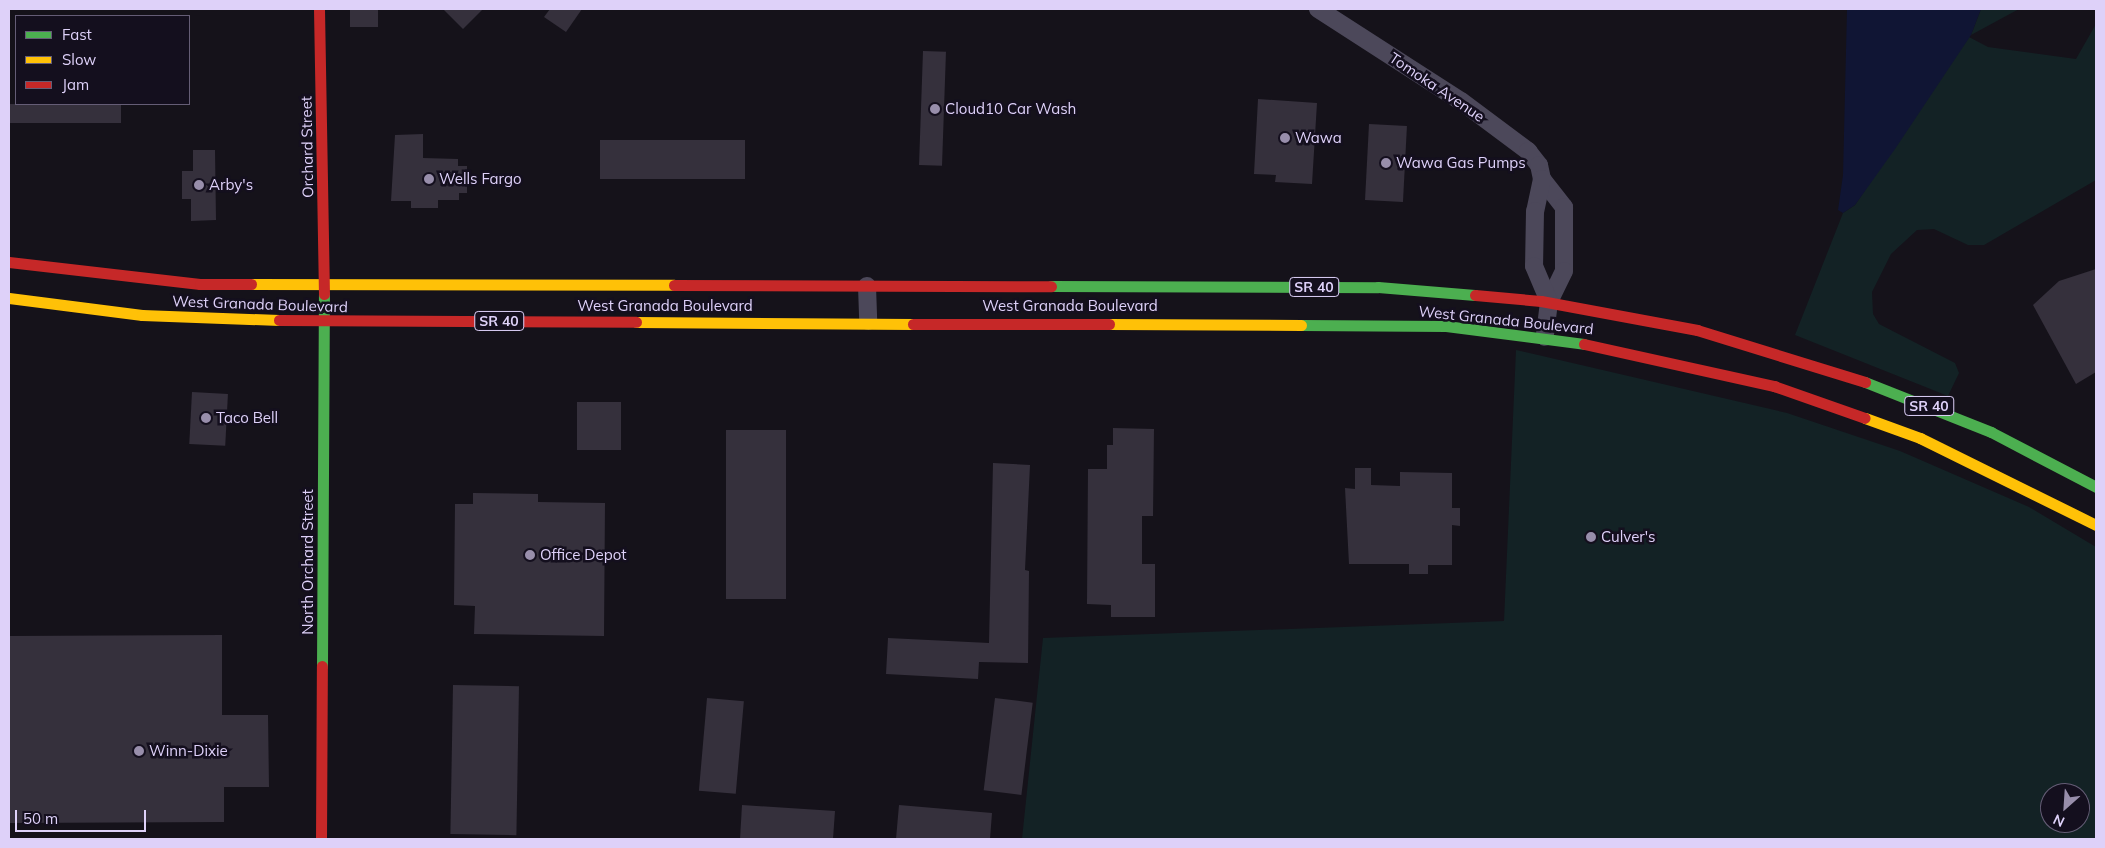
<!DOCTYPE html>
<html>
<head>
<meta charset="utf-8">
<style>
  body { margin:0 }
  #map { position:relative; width:2105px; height:848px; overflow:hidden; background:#15121a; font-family:Mulish,sans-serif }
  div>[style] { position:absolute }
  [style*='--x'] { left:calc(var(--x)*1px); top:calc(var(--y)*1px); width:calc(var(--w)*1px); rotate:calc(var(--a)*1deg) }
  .green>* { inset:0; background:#132225 }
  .water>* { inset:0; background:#101534 }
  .building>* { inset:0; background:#35303c; transform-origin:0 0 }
  .street>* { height:18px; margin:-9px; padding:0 9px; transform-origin:9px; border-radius:9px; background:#4c485a }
  .fast>* { height:11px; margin:-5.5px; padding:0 5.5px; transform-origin:5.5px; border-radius:5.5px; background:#4caf50 }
  .slow>* { height:11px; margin:-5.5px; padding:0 5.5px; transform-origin:5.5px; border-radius:5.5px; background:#ffc107 }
  .jam>* { height:11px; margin:-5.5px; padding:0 5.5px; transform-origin:5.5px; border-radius:5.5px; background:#c62828 }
  .dots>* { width:14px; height:14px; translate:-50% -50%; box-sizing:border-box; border:2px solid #140f1e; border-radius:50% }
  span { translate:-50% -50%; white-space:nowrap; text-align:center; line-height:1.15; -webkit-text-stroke:5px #140f1e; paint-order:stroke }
  .shield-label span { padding:1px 4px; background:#140f1e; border:1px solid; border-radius:4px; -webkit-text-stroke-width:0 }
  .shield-label { font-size:14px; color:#ded1f9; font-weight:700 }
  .street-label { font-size:15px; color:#ded1f9 }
  .poi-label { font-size:15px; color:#ded1f9 }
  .left { translate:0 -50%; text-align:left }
  .frame { position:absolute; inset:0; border:10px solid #ded1f9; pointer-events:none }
  .legend { position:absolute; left:15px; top:15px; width:175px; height:90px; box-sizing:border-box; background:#140f1e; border:1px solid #655d76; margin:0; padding:6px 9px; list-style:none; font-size:15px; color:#ded1f9 }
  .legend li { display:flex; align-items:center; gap:10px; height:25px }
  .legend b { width:25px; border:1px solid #655d76 }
  .north { position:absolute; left:2040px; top:783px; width:50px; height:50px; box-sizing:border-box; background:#140f1e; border:1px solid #655d76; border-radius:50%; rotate:206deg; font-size:14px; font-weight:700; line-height:20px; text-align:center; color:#ded1f9 }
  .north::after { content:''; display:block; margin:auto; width:18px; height:22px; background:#988eab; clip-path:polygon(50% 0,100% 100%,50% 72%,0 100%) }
  .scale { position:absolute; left:15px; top:810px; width:131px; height:22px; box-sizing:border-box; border:2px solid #ded1f9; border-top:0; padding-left:6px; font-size:15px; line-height:18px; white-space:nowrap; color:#ded1f9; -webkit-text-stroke:4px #140f1e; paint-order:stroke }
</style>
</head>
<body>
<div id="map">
  <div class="green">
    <i style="clip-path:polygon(1981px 9px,2019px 9px,1971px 35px)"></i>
    <i style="clip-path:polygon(2096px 24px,2096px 180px,1984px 245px,1968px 245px,1934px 229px,1917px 230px,1891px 254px,1872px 292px,1873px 314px,1879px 324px,1955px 363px,1959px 373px,1948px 396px,1795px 335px,1843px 213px,1855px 205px,1969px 37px,1988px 47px,2076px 59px)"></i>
    <i style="clip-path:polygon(evenodd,1516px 350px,1787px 413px,1900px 451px,2029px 507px,2096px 547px,2096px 839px,1022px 839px,1043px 638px,1504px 621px,1516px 350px,2050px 793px,2080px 793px,2080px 823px,2050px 823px,2050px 793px)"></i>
    <i style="clip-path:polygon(330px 838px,692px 838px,330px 839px)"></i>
  </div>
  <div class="water">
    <i style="clip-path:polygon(1847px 9px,1981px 9px,1971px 35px,1895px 149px,1855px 205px,1843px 213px,1838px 210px,1843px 175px)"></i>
  </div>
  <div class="building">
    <i style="left:350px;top:9px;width:28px;height:18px"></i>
    <i style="clip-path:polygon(443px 9px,483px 9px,463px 29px)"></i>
    <i style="clip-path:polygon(550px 9px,582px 9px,566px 32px,544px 17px)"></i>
    <i style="left:923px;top:51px;width:23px;height:114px;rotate:2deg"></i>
    <i style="clip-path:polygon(1258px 99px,1317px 103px,1312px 184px,1275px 182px,1276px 175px,1254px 174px)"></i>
    <i style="left:9px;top:104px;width:112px;height:19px"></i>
    <i style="left:1369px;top:124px;width:38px;height:76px;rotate:3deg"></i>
    <i style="clip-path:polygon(423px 134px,423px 158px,458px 159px,458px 166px,467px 166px,467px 193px,459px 193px,459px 200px,438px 200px,438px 208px,411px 208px,411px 201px,391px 201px,395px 135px)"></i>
    <i style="left:600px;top:140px;width:145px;height:39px"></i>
    <i style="clip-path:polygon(193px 150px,215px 150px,216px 220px,191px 221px,191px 199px,182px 199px,182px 171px,193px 171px)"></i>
    <i style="clip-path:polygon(2096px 269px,2096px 372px,2076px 384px,2033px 305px,2059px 281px)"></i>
    <i style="left:192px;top:392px;width:36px;height:52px;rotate:3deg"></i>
    <i style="left:577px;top:402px;width:44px;height:48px"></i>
    <i style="clip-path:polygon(1113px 428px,1154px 429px,1153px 516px,1142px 516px,1142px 564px,1155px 564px,1155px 617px,1111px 617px,1111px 605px,1087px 604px,1088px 469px,1107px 469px,1107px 445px,1113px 445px)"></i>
    <i style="left:726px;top:430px;width:60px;height:169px"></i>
    <i style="clip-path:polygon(993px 463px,1030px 465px,1025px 570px,1029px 571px,1028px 663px,979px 662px,978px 679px,886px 674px,888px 638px,989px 643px)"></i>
    <i style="clip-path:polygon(1355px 468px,1371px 468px,1371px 485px,1400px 486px,1400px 472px,1452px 473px,1452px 508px,1460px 508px,1460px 526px,1452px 525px,1452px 565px,1428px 565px,1428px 574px,1409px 574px,1409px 564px,1349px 564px,1345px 488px,1355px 489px)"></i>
    <i style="clip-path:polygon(473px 493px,538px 494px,538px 502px,605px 503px,604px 636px,474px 634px,475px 606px,454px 605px,455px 504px,473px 504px)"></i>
    <i style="clip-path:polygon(222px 635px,222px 715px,268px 715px,269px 787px,224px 787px,224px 822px,9px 823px,9px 636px)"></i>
    <i style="left:453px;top:685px;width:66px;height:149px;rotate:1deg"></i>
    <i style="left:707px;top:698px;width:37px;height:93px;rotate:5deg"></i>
    <i style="left:995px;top:698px;width:38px;height:93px;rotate:7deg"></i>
    <i style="clip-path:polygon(742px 805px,835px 811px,833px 839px,740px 839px)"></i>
    <i style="clip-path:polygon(899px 805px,992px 813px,990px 839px,896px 839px)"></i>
  </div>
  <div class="street">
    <i style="--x:1318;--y:9;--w:170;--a:32.8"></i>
    <i style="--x:1461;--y:101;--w:84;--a:36.7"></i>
    <i style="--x:1528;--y:151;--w:18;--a:52"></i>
    <i style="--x:1539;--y:165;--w:14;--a:78"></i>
    <i style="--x:1542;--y:179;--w:36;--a:52"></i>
    <i style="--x:1564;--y:207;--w:64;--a:90"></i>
    <i style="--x:1564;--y:271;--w:34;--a:116"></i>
    <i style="--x:1549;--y:302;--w:35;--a:97"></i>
    <i style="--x:1542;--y:179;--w:33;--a:102"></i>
    <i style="--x:1535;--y:211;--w:55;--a:91"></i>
    <i style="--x:1534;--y:266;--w:39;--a:67"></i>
    <i style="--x:867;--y:286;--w:35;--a:88"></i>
  </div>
  <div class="fast">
    <i style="--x:1051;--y:286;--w:327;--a:0.2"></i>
    <i style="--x:1378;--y:287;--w:97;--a:4.7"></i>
    <i style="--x:1301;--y:325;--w:145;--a:0.4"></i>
    <i style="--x:1446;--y:326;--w:139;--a:7.4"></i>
    <i style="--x:1865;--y:382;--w:136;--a:21.6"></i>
    <i style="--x:1991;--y:432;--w:119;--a:27.6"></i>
    <i style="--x:322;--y:666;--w:372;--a:-89.7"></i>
  </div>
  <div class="slow">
    <i style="--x:251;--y:284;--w:423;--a:0.1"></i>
    <i style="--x:9;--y:298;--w:134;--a:7.3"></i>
    <i style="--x:142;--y:315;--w:137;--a:2.1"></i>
    <i style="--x:636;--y:322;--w:277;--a:0.4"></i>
    <i style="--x:1109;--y:324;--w:192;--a:0.3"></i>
    <i style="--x:1865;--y:418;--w:59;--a:20"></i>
    <i style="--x:1920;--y:438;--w:196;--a:26.3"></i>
  </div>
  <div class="jam">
    <i style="--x:319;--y:9;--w:285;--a:89"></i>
    <i style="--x:9;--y:262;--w:192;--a:6.6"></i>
    <i style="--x:200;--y:284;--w:51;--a:0"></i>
    <i style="--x:674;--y:285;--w:377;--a:0.2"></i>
    <i style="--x:1475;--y:295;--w:66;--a:5.2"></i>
    <i style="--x:1541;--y:301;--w:159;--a:10.5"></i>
    <i style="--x:1697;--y:330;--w:176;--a:17.2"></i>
    <i style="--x:279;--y:320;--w:357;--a:0.3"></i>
    <i style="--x:913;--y:324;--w:196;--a:0"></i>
    <i style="--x:1584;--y:344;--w:195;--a:12.5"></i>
    <i style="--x:1774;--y:386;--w:96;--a:19.4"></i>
    <i style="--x:321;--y:839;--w:173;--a:-89.7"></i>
  </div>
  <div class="dots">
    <i style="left:935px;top:109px;background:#988eab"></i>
    <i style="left:1285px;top:138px;background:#988eab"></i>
    <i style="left:1386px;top:163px;background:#988eab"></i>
    <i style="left:429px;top:179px;background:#988eab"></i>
    <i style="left:199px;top:185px;background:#988eab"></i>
    <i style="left:206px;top:418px;background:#988eab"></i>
    <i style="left:1591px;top:537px;background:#988eab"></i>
    <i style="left:530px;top:555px;background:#988eab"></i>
    <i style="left:139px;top:751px;background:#988eab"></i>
  </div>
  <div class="shield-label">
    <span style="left:1314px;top:287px">SR 40</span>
    <span style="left:499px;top:321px">SR 40</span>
    <span style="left:1929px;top:406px">SR 40</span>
  </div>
  <div class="street-label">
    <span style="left:1437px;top:87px;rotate:34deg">Tomoka Avenue</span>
    <span style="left:307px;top:147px;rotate:-91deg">Orchard Street</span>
    <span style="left:260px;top:304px;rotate:2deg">West Granada Boulevard</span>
    <span style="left:665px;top:306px">West Granada Boulevard</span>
    <span style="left:1070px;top:306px">West Granada Boulevard</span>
    <span style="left:1506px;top:320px;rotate:6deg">West Granada Boulevard</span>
    <span style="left:308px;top:562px;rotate:-90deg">North Orchard Street</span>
  </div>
  <div class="poi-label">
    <span class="left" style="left:945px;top:109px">Cloud10 Car Wash</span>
    <span class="left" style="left:1295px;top:138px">Wawa</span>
    <span class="left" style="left:1396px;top:163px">Wawa Gas Pumps</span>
    <span class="left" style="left:439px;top:179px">Wells Fargo</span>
    <span class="left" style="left:209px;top:185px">Arby's</span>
    <span class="left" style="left:216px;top:418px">Taco Bell</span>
    <span class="left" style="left:1601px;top:537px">Culver's</span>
    <span class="left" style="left:540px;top:555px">Office Depot</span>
    <span class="left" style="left:149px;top:751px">Winn-Dixie</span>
  </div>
  <div class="frame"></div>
  <ul class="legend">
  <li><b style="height:6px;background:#4caf50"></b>Fast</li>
  <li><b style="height:6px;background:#ffc107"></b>Slow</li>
  <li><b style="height:6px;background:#c62828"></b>Jam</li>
  </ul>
  <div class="north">N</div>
  <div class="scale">50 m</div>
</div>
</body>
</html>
